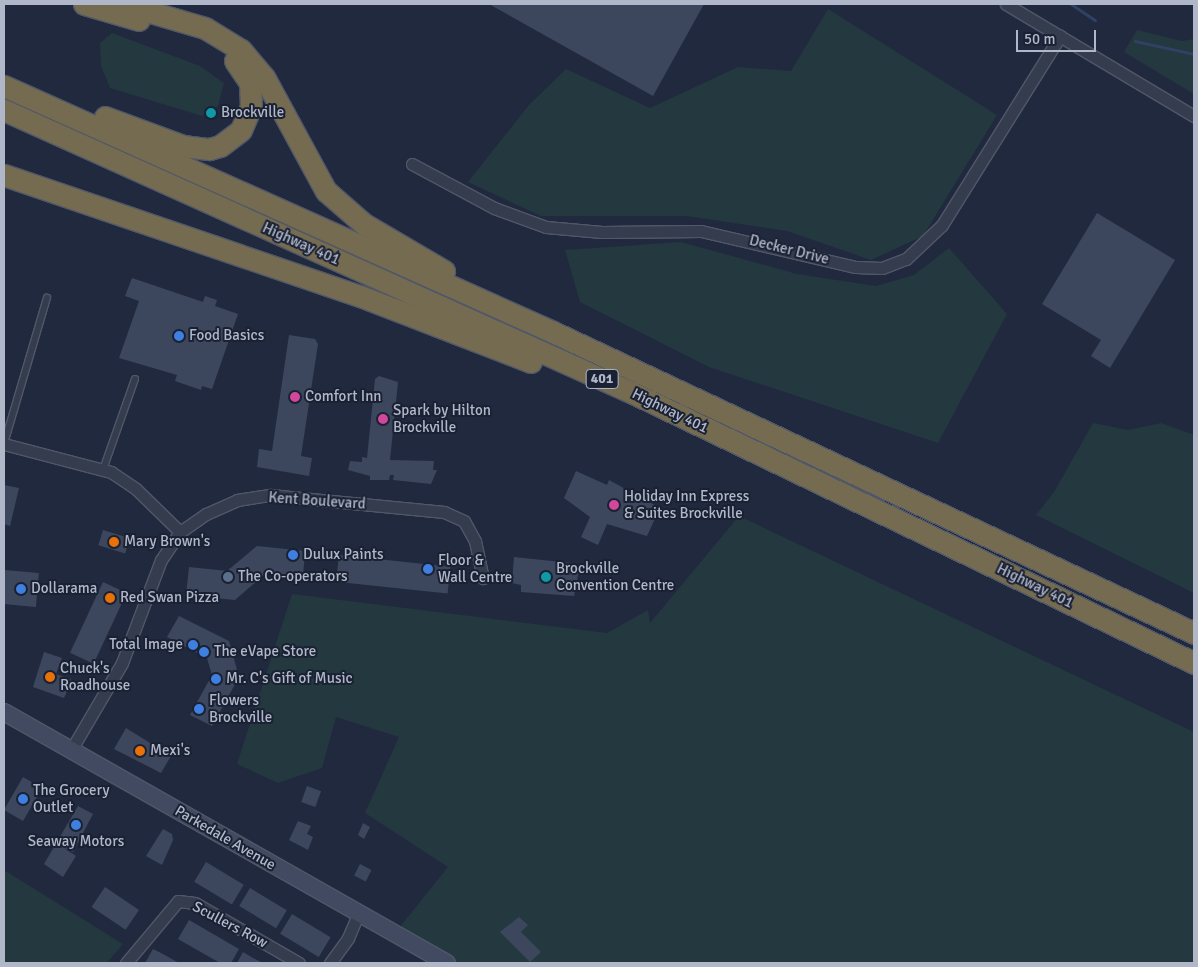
<!DOCTYPE html>
<html>
<head>
<meta charset="utf-8">
<style>
  body { margin:0 }
  #map { position:relative; width:1198px; height:967px; overflow:hidden; background:#21293e; font-family:Signika,sans-serif }
  div>[style] { position:absolute }
  [style*='--x'] { left:calc(var(--x)*1px); top:calc(var(--y)*1px); width:calc(var(--w)*1px); rotate:calc(var(--a)*1deg) }
  .green>* { inset:0; background:#23383f }
  .stream>* { height:3px; margin:-1.5px; padding:0 1.5px; transform-origin:1.5px; border-radius:1.5px; background:#314065 }
  .building>* { inset:0; background:#3c475d; transform-origin:0 0 }
  .roads { filter:drop-shadow(1px 0 #505769) drop-shadow(-1px 0 #505769) drop-shadow(0 1px #505769) drop-shadow(0 -1px #505769) }
  .lane>* { height:5.5px; margin:-2.75px; padding:0 2.75px; transform-origin:2.75px; border-radius:2.75px; background:#353c4e }
  .street>* { height:11px; margin:-5.5px; padding:0 5.5px; transform-origin:5.5px; border-radius:5.5px; background:#353c4e }
  .secondary>* { height:16px; margin:-8px; padding:0 8px; transform-origin:8px; border-radius:8px; background:#424a61 }
  .highway>* { height:21px; margin:-10.5px; padding:0 10.5px; transform-origin:10.5px; border-radius:10.5px; background:#756b51 }
  .dots>* { width:14px; height:14px; translate:-50% -50%; box-sizing:border-box; border:2px solid #1a2133; border-radius:50% }
  span { translate:-50% -50%; white-space:nowrap; text-align:center; line-height:1.15; -webkit-text-stroke:4px #1a2133; paint-order:stroke }
  .shield-label span { padding:1px 4px; background:#1a2133; border:1px solid; border-radius:4px; -webkit-text-stroke-width:0 }
  .shield-label { font-size:14px; color:#b0b7c9; font-weight:700 }
  .poi-label { font-size:15px; color:#b0b7c9 }
  .left { translate:0 -50%; text-align:left }
  .right { translate:-100% -50%; text-align:right }
  .street-label { font-size:15px; color:#b0b7c9 }
  .frame { position:absolute; inset:0; border:5px solid #b0b7c9; pointer-events:none }
  .scale { position:absolute; left:1016px; top:30px; width:80px; height:22px; box-sizing:border-box; border:2px solid #b0b7c9; border-top:0; padding-left:6px; font-size:15px; line-height:18px; white-space:nowrap; color:#b0b7c9; -webkit-text-stroke:4px #1a2133; paint-order:stroke }
</style>
</head>
<body>
<div id="map">
  <div class="green">
    <i style="clip-path:polygon(828px 9px,997px 115px,923px 236px,871px 260px,787px 231px,686px 216px,541px 216px,468px 182px,529px 105px,566px 69px,650px 108px,738px 67px,791px 71px)"></i>
    <i style="clip-path:polygon(1137px 30px,1182px 41px,1194px 39px,1194px 94px,1124px 52px)"></i>
    <i style="clip-path:polygon(112px 33px,200px 66px,224px 83px,218px 106px,202px 116px,110px 88px,101px 66px,100px 43px)"></i>
    <i style="clip-path:polygon(681px 242px,797px 274px,876px 286px,914px 275px,949px 248px,1007px 314px,938px 443px,709px 367px,580px 302px,565px 250px)"></i>
    <i style="clip-path:polygon(1093px 423px,1128px 430px,1161px 423px,1194px 435px,1194px 593px,1036px 515px,1054px 492px)"></i>
    <i style="clip-path:polygon(739px 516px,1194px 732px,1194px 963px,458px 963px,399px 928px,448px 867px,365px 813px,399px 737px,336px 717px,322px 768px,278px 783px,237px 764px,292px 594px,607px 633px,648px 610px,650px 623px)"></i>
    <i style="clip-path:polygon(4px 870px,123px 944px,107px 963px,4px 963px)"></i>
  </div>
  <div class="stream">
    <i style="--x:1071;--y:4;--w:29;--a:34"></i>
    <i style="--x:1135;--y:41;--w:60;--a:12.4"></i>
  </div>
  <div class="building">
    <i style="clip-path:polygon(489px 4px,704px 4px,653px 96px)"></i>
    <i style="clip-path:polygon(1097px 213px,1175px 260px,1110px 368px,1091px 356px,1101px 340px,1042px 304px)"></i>
    <i style="clip-path:polygon(132px 278px,203px 302px,205px 296px,217px 300px,215px 306px,238px 314px,212px 389px,202px 386px,201px 390px,175px 381px,177px 375px,119px 358px,139px 301px,125px 296px)"></i>
    <i style="clip-path:polygon(289px 335px,315px 339px,318px 344px,301px 456px,312px 458px,309px 476px,257px 467px,259px 449px,272px 451px)"></i>
    <i style="clip-path:polygon(379px 376px,398px 382px,390px 460px,434px 461px,433px 470px,437px 470px,431px 484px,393px 480px,394px 475px,390px 475px,389px 480px,370px 480px,370px 476px,348px 470px,350px 461px,362px 462px,362px 457px,367px 458px,375px 379px)"></i>
    <i style="clip-path:polygon(576px 471px,607px 485px,609px 480px,660px 508px,647px 536px,607px 524px,598px 545px,581px 537px,590px 517px,564px 498px)"></i>
    <i style="clip-path:polygon(4px 485px,19px 488px,10px 526px,4px 524px)"></i>
    <i style="left:103px;top:530px;width:28px;height:16px;rotate:17deg"></i>
    <i style="clip-path:polygon(257px 546px,305px 551px,303px 577px,266px 573px,235px 600px,186px 595px,189px 567px,227px 571px)"></i>
    <i style="left:339px;top:555px;width:112px;height:27px;rotate:6deg"></i>
    <i style="clip-path:polygon(514px 557px,571px 563px,570px 569px,579px 570px,574px 596px,521px 592px,521px 585px,512px 583px)"></i>
    <i style="left:4px;top:570px;width:35px;height:34px;rotate:5deg"></i>
    <i style="left:103px;top:582px;width:26px;height:78px;rotate:25deg"></i>
    <i style="clip-path:polygon(179px 616px,229px 641px,239px 677px,212px 726px,190px 715px,212px 675px,207px 658px,167px 637px)"></i>
    <i style="clip-path:polygon(44px 652px,62px 658px,56px 674px,72px 680px,64px 698px,33px 687px)"></i>
    <i style="clip-path:polygon(126px 728px,171px 756px,161px 773px,114px 749px)"></i>
    <i style="left:23px;top:777px;width:22px;height:38px;rotate:30deg"></i>
    <i style="left:307px;top:786px;width:15px;height:17px;rotate:20deg"></i>
    <i style="clip-path:polygon(78px 806px,93px 814px,73px 852px,64px 848px,76px 856px,63px 877px,44px 864px)"></i>
    <i style="clip-path:polygon(298px 821px,311px 826px,307px 834px,313px 837px,308px 850px,289px 840px)"></i>
    <i style="clip-path:polygon(363px 823px,370px 827px,364px 839px,358px 835px)"></i>
    <i style="clip-path:polygon(163px 829px,172px 834px,173px 840px,162px 865px,146px 856px)"></i>
    <i style="left:206px;top:862px;width:44px;height:23px;rotate:31deg"></i>
    <i style="left:360px;top:864px;width:13px;height:13px;rotate:27deg"></i>
    <i style="left:105px;top:887px;width:41px;height:24px;rotate:34deg"></i>
    <i style="left:250px;top:888px;width:43px;height:21px;rotate:31deg"></i>
    <i style="left:292px;top:914px;width:45px;height:23px;rotate:31deg"></i>
    <i style="clip-path:polygon(519px 917px,528px 925px,521px 932px,541px 952px,530px 962px,500px 932px)"></i>
    <i style="clip-path:polygon(189px 920px,239px 949px,231px 963px,220px 963px,178px 939px)"></i>
    <i style="clip-path:polygon(153px 949px,163px 954px,179px 963px,145px 963px)"></i>
    <i style="clip-path:polygon(243px 952px,253px 958px,263px 963px,237px 963px)"></i>
  </div>
  <div class="roads">
    <div class="lane">
      <i style="--x:4;--y:444;--w:152;--a:-73.6"></i>
      <i style="--x:103;--y:470;--w:96;--a:-70.6"></i>
    </div>
    <div class="street">
      <i style="--x:1006;--y:4;--w:219;--a:30.8"></i>
      <i style="--x:412;--y:164;--w:93;--a:28.2"></i>
      <i style="--x:494;--y:208;--w:55;--a:20.1"></i>
      <i style="--x:546;--y:227;--w:56;--a:5.1"></i>
      <i style="--x:602;--y:232;--w:99;--a:-0.6"></i>
      <i style="--x:701;--y:231;--w:159;--a:13.1"></i>
      <i style="--x:856;--y:267;--w:26;--a:2"></i>
      <i style="--x:882;--y:268;--w:26;--a:-21"></i>
      <i style="--x:906;--y:259;--w:50;--a:-43.4"></i>
      <i style="--x:942;--y:225;--w:223;--a:-58"></i>
      <i style="--x:4;--y:444;--w:111;--a:14.7"></i>
      <i style="--x:111;--y:472;--w:30;--a:34"></i>
      <i style="--x:136;--y:489;--w:62;--a:44.3"></i>
      <i style="--x:71;--y:750;--w:101;--a:-59.6"></i>
      <i style="--x:122;--y:663;--w:110;--a:-69.3"></i>
      <i style="--x:161;--y:560;--w:34;--a:-56"></i>
      <i style="--x:180;--y:532;--w:32;--a:-35"></i>
      <i style="--x:206;--y:514;--w:34;--a:-24"></i>
      <i style="--x:237;--y:500;--w:33;--a:-9"></i>
      <i style="--x:270;--y:495;--w:175;--a:5.6"></i>
      <i style="--x:444;--y:512;--w:22;--a:24"></i>
      <i style="--x:464;--y:521;--w:23;--a:61"></i>
      <i style="--x:475;--y:541;--w:38;--a:78"></i>
      <i style="--x:126;--y:963;--w:81;--a:-50"></i>
      <i style="--x:178;--y:901;--w:17;--a:7"></i>
      <i style="--x:195;--y:903;--w:120;--a:30"></i>
      <i style="--x:330;--y:963;--w:31;--a:-54"></i>
      <i style="--x:348;--y:938;--w:26;--a:-67"></i>
    </div>
    <div class="secondary">
      <i style="--x:4;--y:712;--w:509;--a:29.54"></i>
    </div>
    <div class="highway">
      <i style="--x:84;--y:4;--w:57;--a:16.2"></i>
      <i style="--x:123;--y:4;--w:85;--a:16.3"></i>
      <i style="--x:205;--y:28;--w:42;--a:31.4"></i>
      <i style="--x:241;--y:50;--w:35;--a:50"></i>
      <i style="--x:264;--y:77;--w:130;--a:61.5"></i>
      <i style="--x:326;--y:191;--w:50;--a:41"></i>
      <i style="--x:364;--y:224;--w:93;--a:30.4"></i>
      <i style="--x:4;--y:86;--w:602;--a:24.14"></i>
      <i style="--x:553;--y:332;--w:708;--a:25.15"></i>
      <i style="--x:4;--y:110;--w:690;--a:24.22"></i>
      <i style="--x:633;--y:393;--w:623;--a:25.7"></i>
      <i style="--x:105;--y:117;--w:83;--a:20.4"></i>
      <i style="--x:183;--y:146;--w:26;--a:7"></i>
      <i style="--x:209;--y:149;--w:11;--a:-15"></i>
      <i style="--x:220;--y:146;--w:26;--a:-37"></i>
      <i style="--x:241;--y:130;--w:25;--a:-67"></i>
      <i style="--x:251;--y:107;--w:24;--a:-92"></i>
      <i style="--x:250;--y:83;--w:27;--a:-124"></i>
      <i style="--x:4;--y:175;--w:376;--a:18.8"></i>
      <i style="--x:360;--y:296;--w:183;--a:21.1"></i>
    </div>
  </div>
  <div class="dots">
    <i style="left:211px;top:113px;background:#0f9aa8"></i>
    <i style="left:179px;top:336px;background:#3f7fe0"></i>
    <i style="left:295px;top:397px;background:#d1479c"></i>
    <i style="left:383px;top:419px;background:#d1479c"></i>
    <i style="left:614px;top:505px;background:#d1479c"></i>
    <i style="left:114px;top:542px;background:#e8710a"></i>
    <i style="left:293px;top:555px;background:#3f7fe0"></i>
    <i style="left:428px;top:569px;background:#3f7fe0"></i>
    <i style="left:228px;top:577px;background:#5c6f8a"></i>
    <i style="left:546px;top:577px;background:#0f9aa8"></i>
    <i style="left:21px;top:589px;background:#3f7fe0"></i>
    <i style="left:110px;top:598px;background:#e8710a"></i>
    <i style="left:193px;top:645px;background:#3f7fe0"></i>
    <i style="left:204px;top:652px;background:#3f7fe0"></i>
    <i style="left:50px;top:677px;background:#e8710a"></i>
    <i style="left:216px;top:679px;background:#3f7fe0"></i>
    <i style="left:199px;top:709px;background:#3f7fe0"></i>
    <i style="left:140px;top:751px;background:#e8710a"></i>
    <i style="left:23px;top:799px;background:#3f7fe0"></i>
    <i style="left:76px;top:825px;background:#3f7fe0"></i>
  </div>
  <div class="shield-label">
    <span style="left:602px;top:379px">401</span>
  </div>
  <div class="poi-label">
    <span class="left" style="left:221px;top:113px">Brockville</span>
    <span class="left" style="left:189px;top:336px">Food Basics</span>
    <span class="left" style="left:305px;top:397px">Comfort Inn</span>
    <span class="left" style="left:393px;top:419px">Spark by Hilton<br>Brockville</span>
    <span class="left" style="left:624px;top:505px">Holiday Inn Express<br>&amp; Suites Brockville</span>
    <span class="left" style="left:124px;top:542px">Mary Brown's</span>
    <span class="left" style="left:303px;top:555px">Dulux Paints</span>
    <span class="left" style="left:438px;top:569px">Floor &amp;<br>Wall Centre</span>
    <span class="left" style="left:556px;top:577px">Brockville<br>Convention Centre</span>
    <span class="left" style="left:238px;top:577px">The Co-operators</span>
    <span class="left" style="left:31px;top:589px">Dollarama</span>
    <span class="left" style="left:120px;top:598px">Red Swan Pizza</span>
    <span class="right" style="left:183px;top:645px">Total Image</span>
    <span class="left" style="left:214px;top:652px">The eVape Store</span>
    <span class="left" style="left:60px;top:677px">Chuck's<br>Roadhouse</span>
    <span class="left" style="left:226px;top:679px">Mr. C's Gift of Music</span>
    <span class="left" style="left:209px;top:709px">Flowers<br>Brockville</span>
    <span class="left" style="left:150px;top:751px">Mexi's</span>
    <span class="left" style="left:33px;top:799px">The Grocery<br>Outlet</span>
    <span style="left:76px;top:842px">Seaway Motors</span>
  </div>
  <div class="street-label">
    <span style="left:301px;top:244px;rotate:24deg">Highway 401</span>
    <span style="left:789px;top:250px;rotate:14deg">Decker Drive</span>
    <span style="left:670px;top:411px;rotate:26deg">Highway 401</span>
    <span style="left:317px;top:501px;rotate:4deg">Kent Boulevard</span>
    <span style="left:1035px;top:586px;rotate:26deg">Highway 401</span>
    <span style="left:225px;top:838px;rotate:30deg">Parkedale Avenue</span>
    <span style="left:230px;top:925px;rotate:28deg">Scullers Row</span>
  </div>
  <div class="frame"></div>
  <div class="scale">50 m</div>
</div>
</body>
</html>
